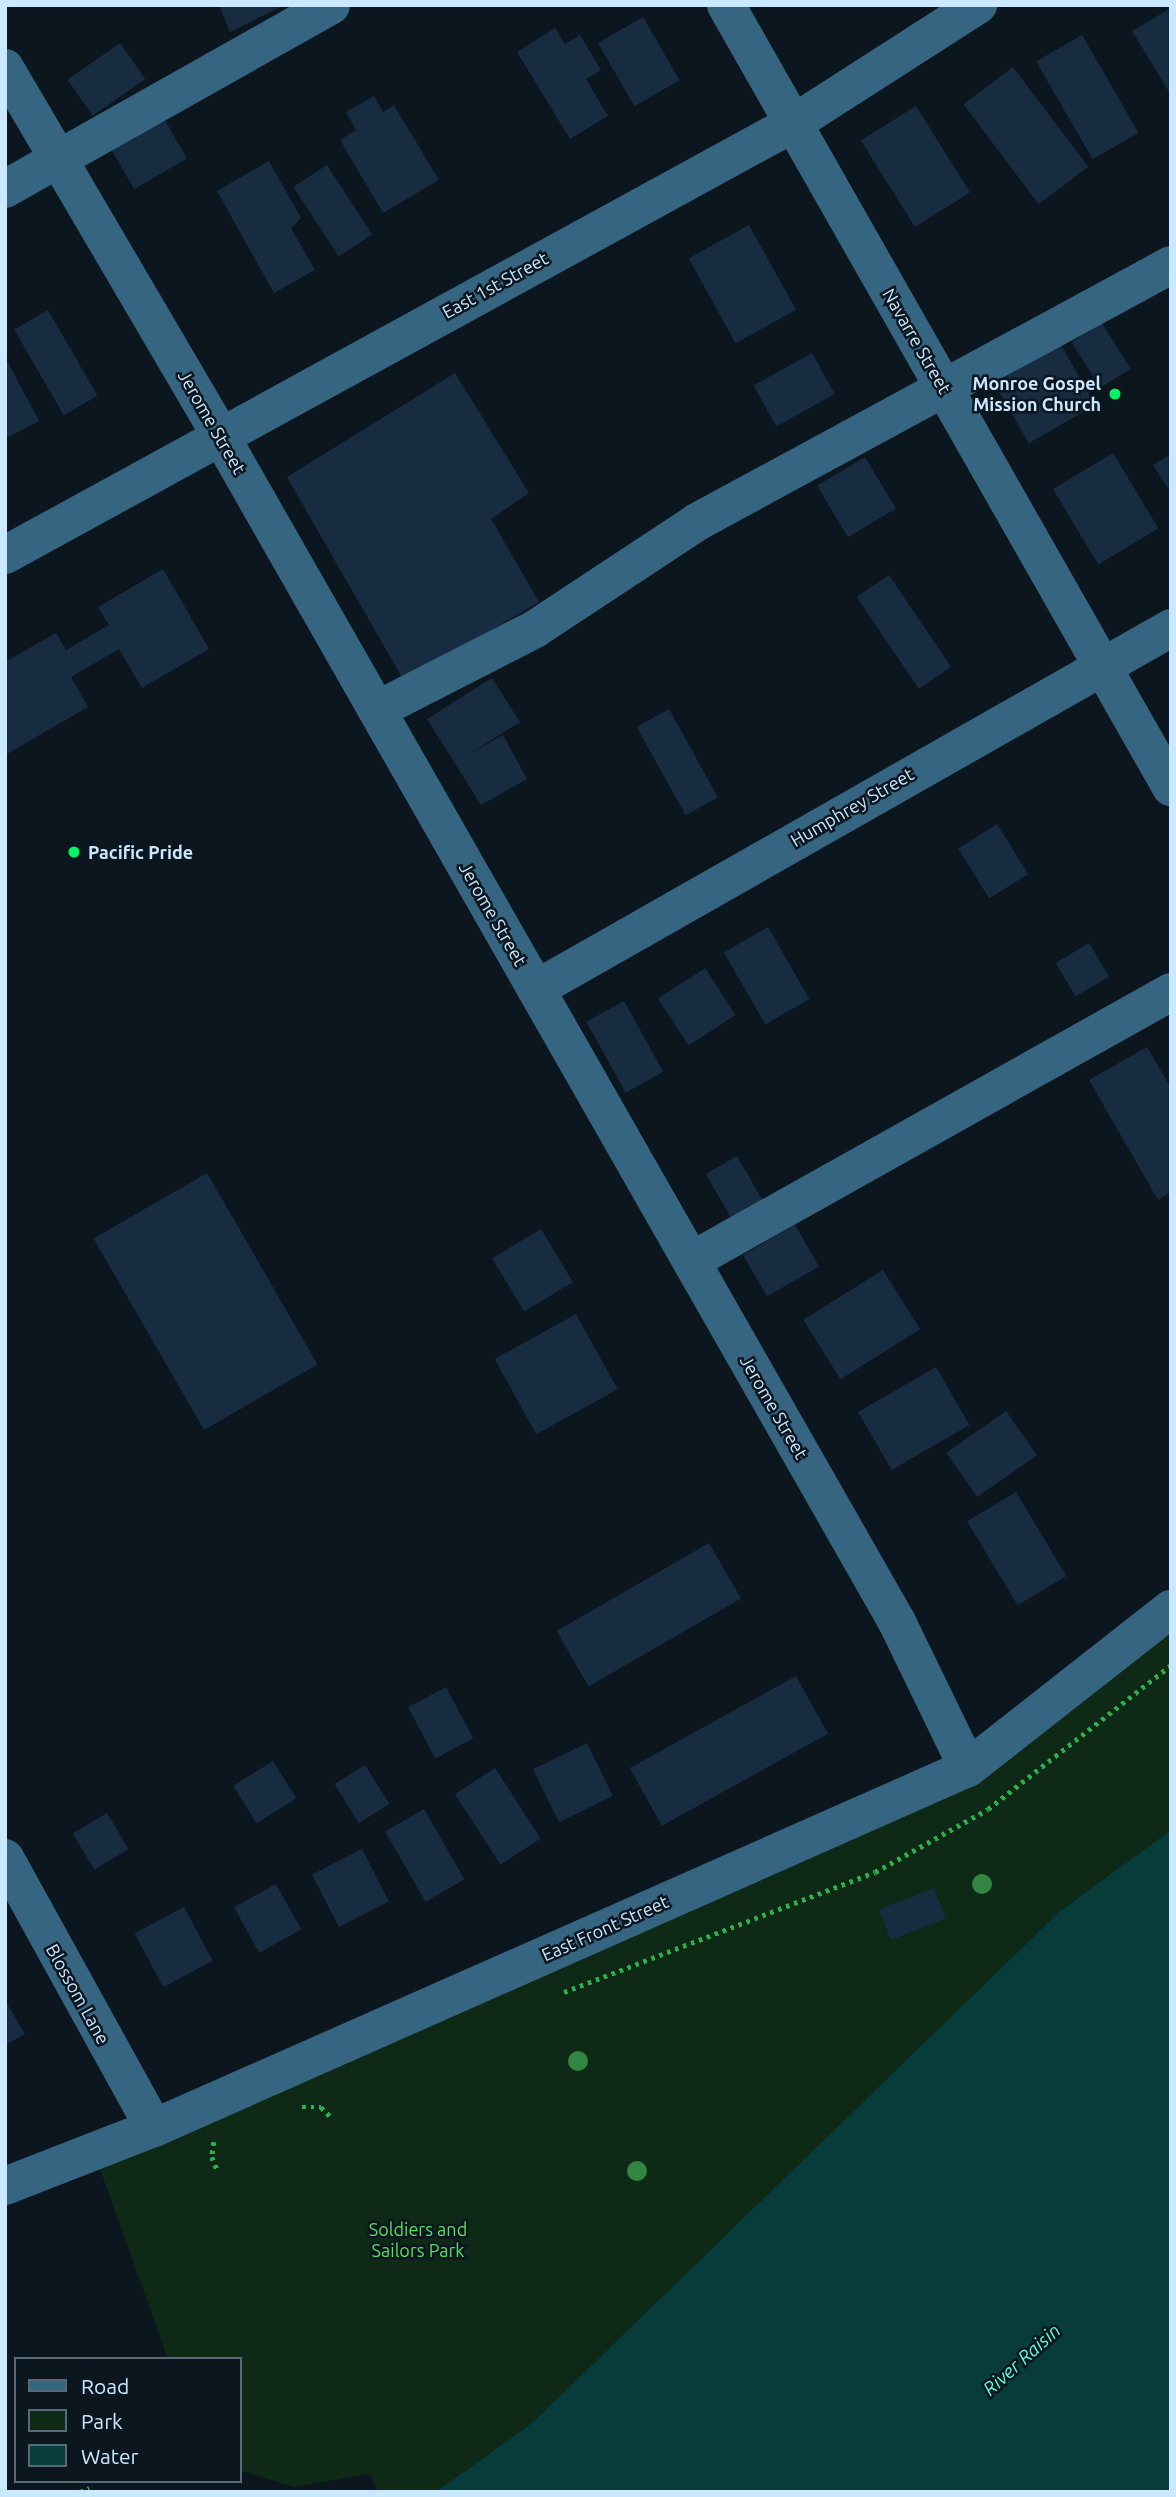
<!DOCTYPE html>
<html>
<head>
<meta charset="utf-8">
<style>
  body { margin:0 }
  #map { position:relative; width:1176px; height:2497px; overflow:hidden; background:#0c161f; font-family:Ubuntu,sans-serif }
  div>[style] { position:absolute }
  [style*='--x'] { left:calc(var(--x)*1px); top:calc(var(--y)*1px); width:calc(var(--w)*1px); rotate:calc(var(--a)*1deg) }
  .green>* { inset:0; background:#0e2916 }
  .water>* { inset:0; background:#073c3a }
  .building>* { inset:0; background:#172b41; transform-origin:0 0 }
  .path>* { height:4.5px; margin-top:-2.25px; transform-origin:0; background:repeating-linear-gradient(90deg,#29b34d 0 3.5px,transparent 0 8.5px) }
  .minor>* { height:38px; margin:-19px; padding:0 19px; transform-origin:19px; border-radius:19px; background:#356580 }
  .trees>* { width:20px; height:20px; margin:-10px; border-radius:50%; background:#338641 }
  .dots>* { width:19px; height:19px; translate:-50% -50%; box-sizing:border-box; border:4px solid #0c161f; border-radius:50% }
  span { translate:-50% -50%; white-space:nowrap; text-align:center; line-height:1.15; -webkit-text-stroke:5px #0c161f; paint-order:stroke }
  .street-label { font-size:18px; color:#cae8ff }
  .poi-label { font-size:18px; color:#cae8ff; font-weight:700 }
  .right { translate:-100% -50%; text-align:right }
  .left { translate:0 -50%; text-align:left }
  .park-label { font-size:18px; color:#53e25c }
  .water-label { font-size:19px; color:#58ffda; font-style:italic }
  .frame { position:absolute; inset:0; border:7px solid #cae8ff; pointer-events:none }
  .legend { position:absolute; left:14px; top:2357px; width:228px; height:126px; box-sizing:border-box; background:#0c161f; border:2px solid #586a79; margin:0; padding:9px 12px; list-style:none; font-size:21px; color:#cae8ff }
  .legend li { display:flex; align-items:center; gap:14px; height:35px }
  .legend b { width:35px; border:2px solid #586a79 }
</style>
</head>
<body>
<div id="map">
  <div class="green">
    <i style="clip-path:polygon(1171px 1610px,1171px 1830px,1060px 1911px,532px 2423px,436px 2492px,378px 2492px,370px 2474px,294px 2487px,242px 2471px,240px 2359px,168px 2359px,94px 2152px,968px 1768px)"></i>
  </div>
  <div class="water">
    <i style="clip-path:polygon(1171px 1830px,1171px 2492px,436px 2492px,532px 2423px,1060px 1911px)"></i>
  </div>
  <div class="building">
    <i style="clip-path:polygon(219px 5px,284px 5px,230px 32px)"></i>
    <i style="clip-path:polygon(1171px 8px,1171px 95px,1132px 31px)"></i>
    <i style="left:643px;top:17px;width:73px;height:52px;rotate:60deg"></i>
    <i style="clip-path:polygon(555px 28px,565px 44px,580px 35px,601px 70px,586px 79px,608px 116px,570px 139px,517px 52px)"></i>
    <i style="left:1082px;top:35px;width:113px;height:53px;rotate:60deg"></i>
    <i style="left:120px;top:43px;width:44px;height:64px;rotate:55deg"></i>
    <i style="left:1013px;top:67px;width:125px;height:62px;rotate:53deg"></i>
    <i style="clip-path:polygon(374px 96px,383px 112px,394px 105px,439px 180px,383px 213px,340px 140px,356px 130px,346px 112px)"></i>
    <i style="left:916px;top:106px;width:102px;height:65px;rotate:58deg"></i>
    <i style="left:163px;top:117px;width:48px;height:61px;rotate:60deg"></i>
    <i style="clip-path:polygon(269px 161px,301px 218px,291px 228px,315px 270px,274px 293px,217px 191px)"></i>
    <i style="left:327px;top:165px;width:83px;height:40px;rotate:57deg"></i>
    <i style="left:749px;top:225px;width:97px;height:69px;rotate:61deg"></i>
    <i style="left:48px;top:310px;width:99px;height:39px;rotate:60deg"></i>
    <i style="left:1102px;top:323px;width:54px;height:36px;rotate:58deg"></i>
    <i style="left:1061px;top:345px;width:69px;height:77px;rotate:60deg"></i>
    <i style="left:812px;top:353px;width:47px;height:67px;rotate:61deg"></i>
    <i style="clip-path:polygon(5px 357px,39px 421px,5px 439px)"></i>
    <i style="clip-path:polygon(455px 373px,529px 493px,491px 519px,539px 602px,404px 681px,287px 477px)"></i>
    <i style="left:1113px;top:453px;width:88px;height:70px;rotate:59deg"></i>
    <i style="clip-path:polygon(1171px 454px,1171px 493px,1153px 465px)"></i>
    <i style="left:865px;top:457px;width:60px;height:56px;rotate:59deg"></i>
    <i style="clip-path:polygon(163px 569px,209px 649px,142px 688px,119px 649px,71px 677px,88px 707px,5px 755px,5px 662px,56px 633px,66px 650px,109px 625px,98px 607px)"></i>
    <i style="left:889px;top:575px;width:111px;height:39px;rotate:56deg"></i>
    <i style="clip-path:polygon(492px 678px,520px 722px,469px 754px,503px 735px,527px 779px,481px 805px,427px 719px)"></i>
    <i style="left:669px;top:709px;width:101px;height:37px;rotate:61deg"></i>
    <i style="left:997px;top:824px;width:59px;height:46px;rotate:58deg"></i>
    <i style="left:768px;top:927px;width:83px;height:51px;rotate:60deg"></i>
    <i style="left:1089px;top:943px;width:39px;height:39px;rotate:59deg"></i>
    <i style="left:705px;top:968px;width:56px;height:56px;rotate:57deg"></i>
    <i style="left:624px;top:1001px;width:81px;height:43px;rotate:61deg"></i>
    <i style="clip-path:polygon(1147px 1047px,1171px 1088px,1171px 1192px,1158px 1200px,1089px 1080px)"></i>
    <i style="left:737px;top:1156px;width:51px;height:36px;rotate:60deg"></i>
    <i style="left:207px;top:1173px;width:221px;height:131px;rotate:60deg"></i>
    <i style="left:795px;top:1225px;width:48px;height:60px;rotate:60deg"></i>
    <i style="left:541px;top:1229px;width:62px;height:57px;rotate:59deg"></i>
    <i style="left:883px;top:1270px;width:70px;height:94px;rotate:58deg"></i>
    <i style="left:576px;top:1314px;width:86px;height:93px;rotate:61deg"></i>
    <i style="left:936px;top:1367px;width:67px;height:90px;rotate:60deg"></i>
    <i style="left:1006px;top:1411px;width:54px;height:73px;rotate:55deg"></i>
    <i style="left:1016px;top:1492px;width:98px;height:57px;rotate:59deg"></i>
    <i style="left:709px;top:1543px;width:64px;height:176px;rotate:60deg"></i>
    <i style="left:796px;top:1676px;width:66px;height:190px;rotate:61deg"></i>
    <i style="left:446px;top:1687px;width:58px;height:43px;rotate:62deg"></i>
    <i style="left:587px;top:1743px;width:59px;height:60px;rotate:64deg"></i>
    <i style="left:273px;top:1761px;width:44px;height:47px;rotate:58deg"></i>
    <i style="left:365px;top:1765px;width:46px;height:36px;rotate:58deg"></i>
    <i style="left:495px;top:1768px;width:84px;height:48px;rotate:57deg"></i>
    <i style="left:424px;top:1809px;width:81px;height:45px;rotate:60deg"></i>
    <i style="left:107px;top:1813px;width:42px;height:40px;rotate:59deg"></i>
    <i style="left:362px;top:1849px;width:59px;height:56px;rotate:63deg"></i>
    <i style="left:276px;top:1884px;width:52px;height:48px;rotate:61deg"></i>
    <i style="left:934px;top:1888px;width:33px;height:59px;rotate:69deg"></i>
    <i style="left:184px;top:1907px;width:61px;height:56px;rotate:62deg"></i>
    <i style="clip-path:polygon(5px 2000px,25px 2034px,5px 2045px)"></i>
  </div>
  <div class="path">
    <i style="--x:564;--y:1992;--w:333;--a:-21.1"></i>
    <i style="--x:875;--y:1872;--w:129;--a:-29.1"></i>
    <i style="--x:988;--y:1809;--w:233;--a:-38.2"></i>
    <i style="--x:302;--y:2107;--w:19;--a:0"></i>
    <i style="--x:321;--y:2107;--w:17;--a:45"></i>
    <i style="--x:214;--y:2142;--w:15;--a:98"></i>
    <i style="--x:212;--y:2157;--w:16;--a:68"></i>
    <i style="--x:80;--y:2492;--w:10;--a:-24"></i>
  </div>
  <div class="minor">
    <i style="--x:726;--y:5;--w:900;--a:60.36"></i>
    <i style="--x:5;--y:68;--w:425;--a:59.6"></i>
    <i style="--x:220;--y:435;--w:1366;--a:60.3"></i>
    <i style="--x:897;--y:1622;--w:162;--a:64.1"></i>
    <i style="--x:5;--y:189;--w:374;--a:-29.4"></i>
    <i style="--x:5;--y:555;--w:900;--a:-28.7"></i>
    <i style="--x:794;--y:123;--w:219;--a:-32.7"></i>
    <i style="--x:377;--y:710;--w:178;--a:-27.1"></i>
    <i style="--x:535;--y:629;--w:194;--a:-33.4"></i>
    <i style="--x:697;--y:522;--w:539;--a:-28.47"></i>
    <i style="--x:536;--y:989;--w:730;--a:-29.62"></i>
    <i style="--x:691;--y:1261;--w:550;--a:-29.27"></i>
    <i style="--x:5;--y:1858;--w:308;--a:61.1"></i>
    <i style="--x:5;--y:2186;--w:160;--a:-21.3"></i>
    <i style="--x:154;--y:2128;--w:890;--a:-23.86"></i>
    <i style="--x:968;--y:1768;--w:258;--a:-38.1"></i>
  </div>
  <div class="trees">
    <i style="left:982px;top:1884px"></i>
    <i style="left:578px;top:2061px"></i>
    <i style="left:637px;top:2171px"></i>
  </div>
  <div class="dots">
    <i style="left:1115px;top:394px;background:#00f566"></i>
    <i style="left:74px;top:852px;background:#00f566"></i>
  </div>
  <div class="street-label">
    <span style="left:495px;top:285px;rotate:-29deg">East 1st Street</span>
    <span style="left:917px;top:341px;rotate:60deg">Navarre Street</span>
    <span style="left:212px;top:422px;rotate:60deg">Jerome Street</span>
    <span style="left:852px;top:807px;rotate:-30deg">Humphrey Street</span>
    <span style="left:493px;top:914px;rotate:60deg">Jerome Street</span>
    <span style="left:774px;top:1407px;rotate:60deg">Jerome Street</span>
    <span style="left:605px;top:1928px;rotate:-24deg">East Front Street</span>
    <span style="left:78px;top:1994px;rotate:61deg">Blossom Lane</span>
  </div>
  <div class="poi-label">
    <span class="right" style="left:1101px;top:394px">Monroe Gospel<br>Mission Church</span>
    <span class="left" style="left:88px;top:852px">Pacific Pride</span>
  </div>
  <div class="park-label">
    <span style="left:418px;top:2240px">Soldiers and<br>Sailors Park</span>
  </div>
  <div class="water-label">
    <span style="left:1022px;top:2360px;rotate:-42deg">River Raisin</span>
  </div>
  <div class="frame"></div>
  <ul class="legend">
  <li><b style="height:9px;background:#356580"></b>Road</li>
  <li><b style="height:19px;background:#0e2916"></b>Park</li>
  <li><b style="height:19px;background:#073c3a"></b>Water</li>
  </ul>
</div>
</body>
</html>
